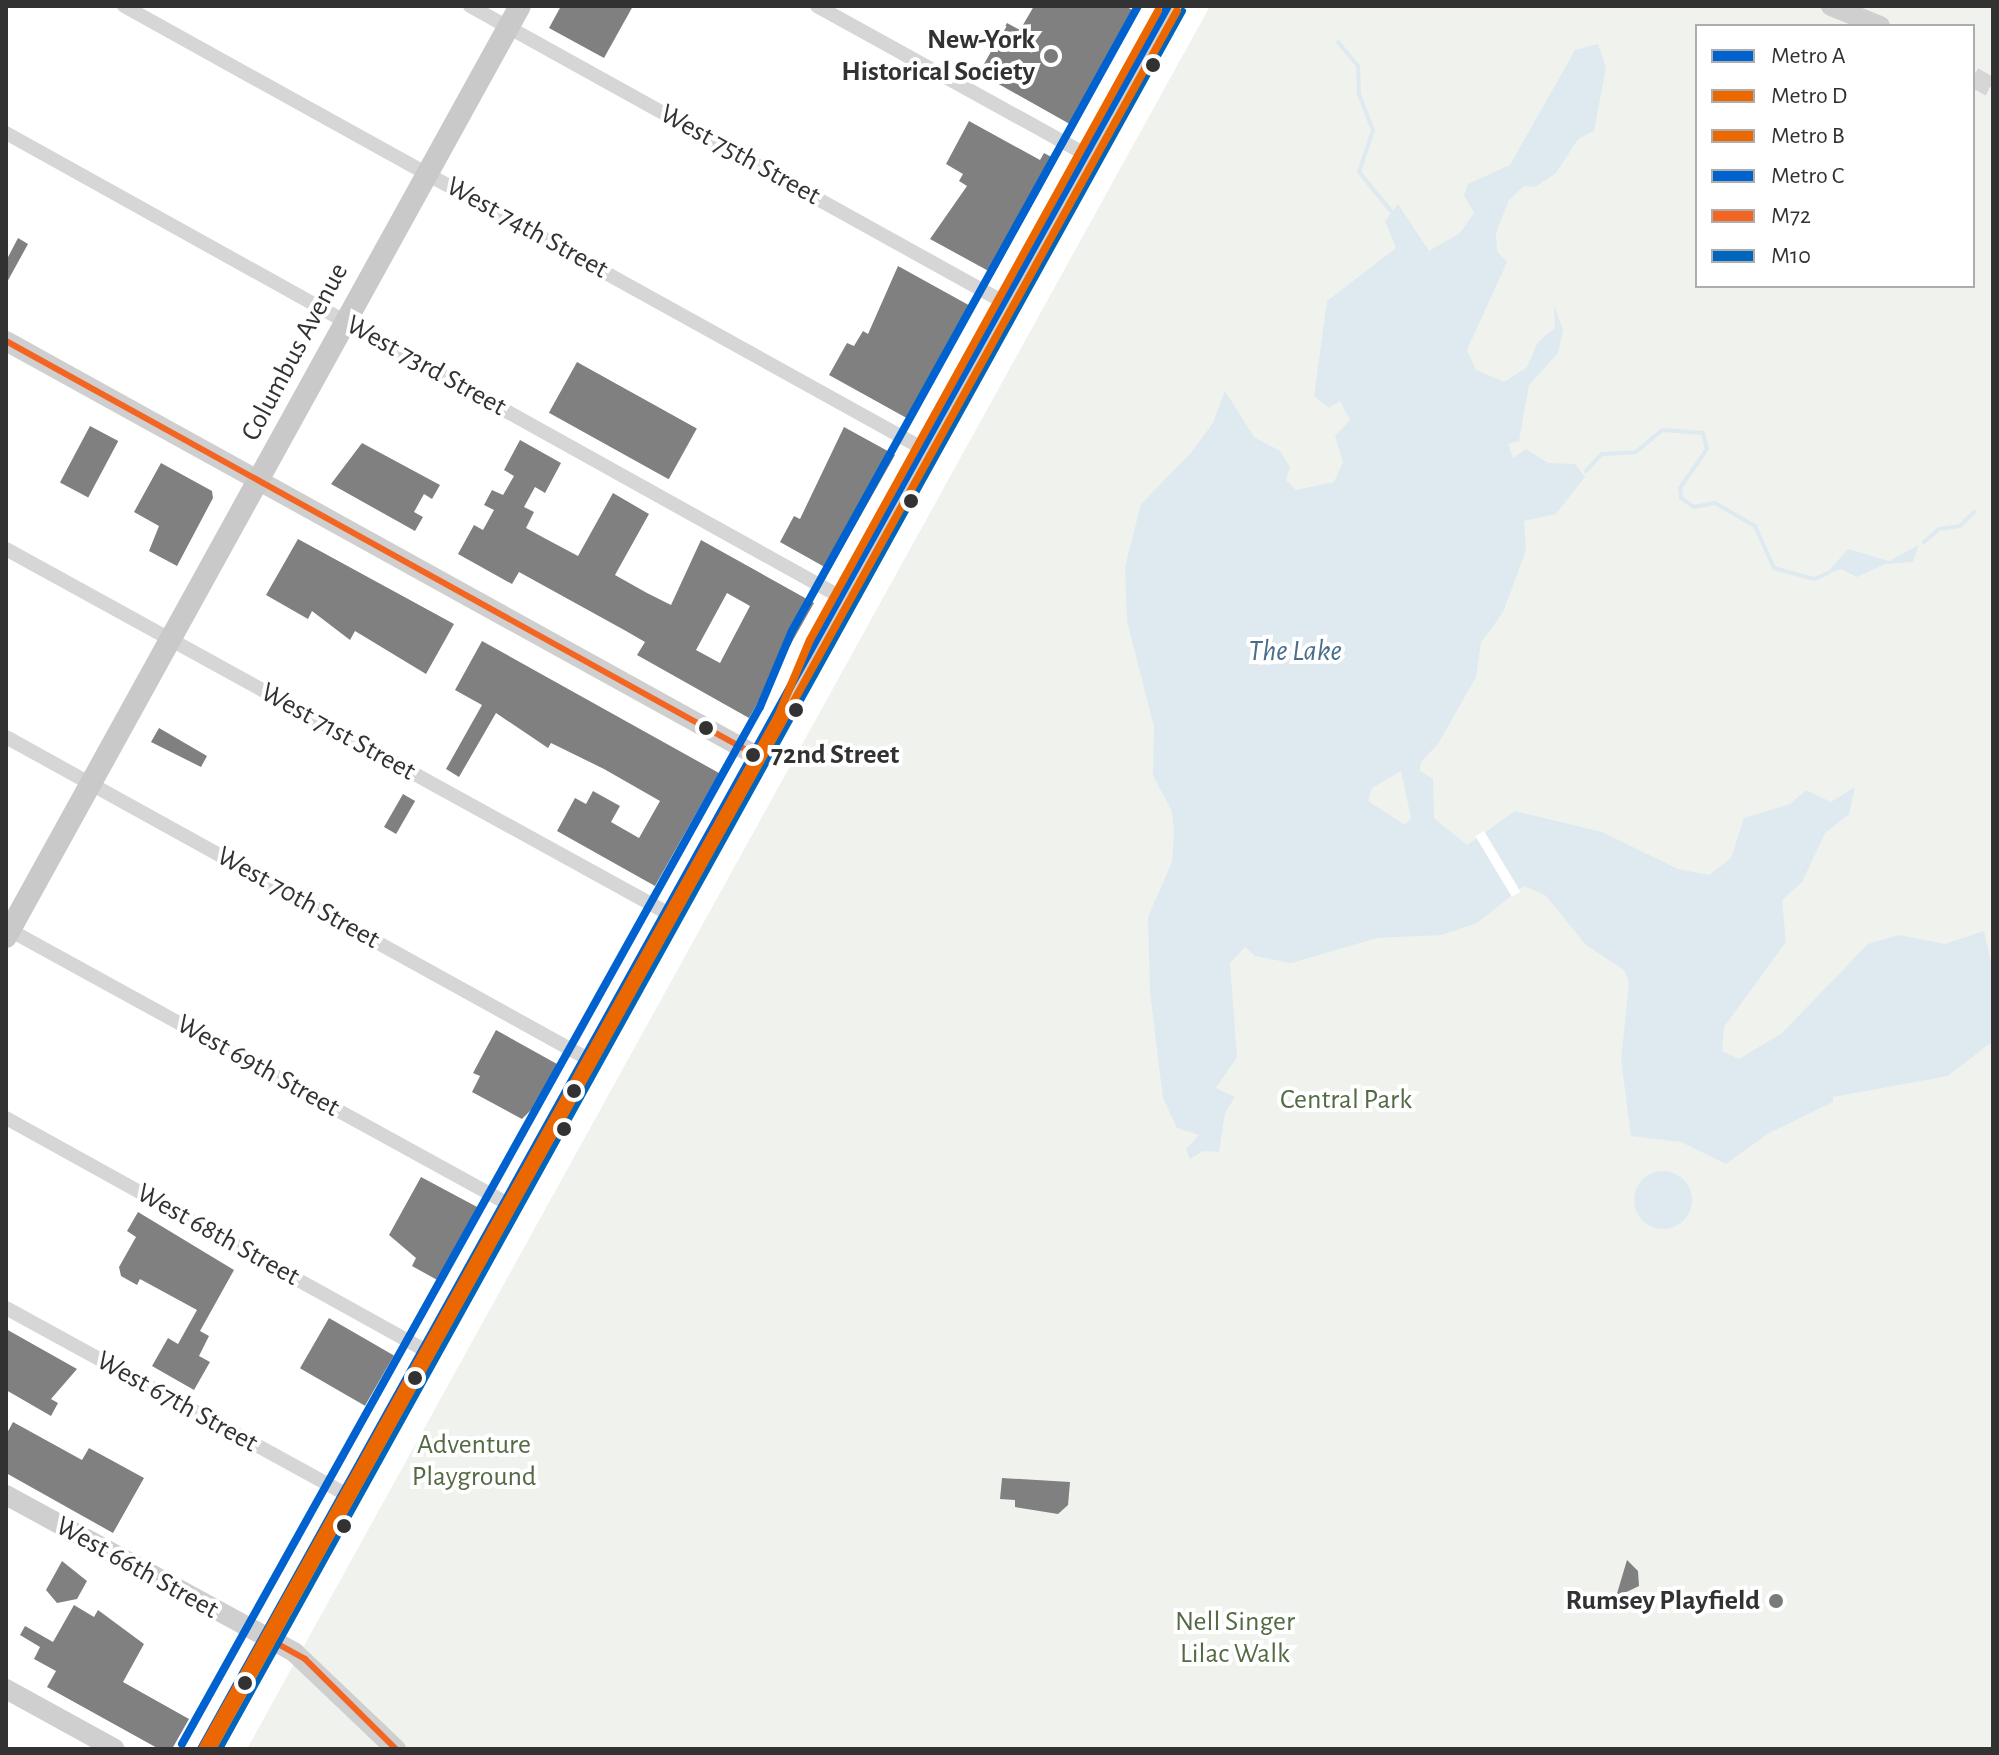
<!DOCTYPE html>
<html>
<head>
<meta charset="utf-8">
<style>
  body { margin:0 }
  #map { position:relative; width:1999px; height:1755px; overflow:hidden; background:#fff; font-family:"Alegreya Sans",sans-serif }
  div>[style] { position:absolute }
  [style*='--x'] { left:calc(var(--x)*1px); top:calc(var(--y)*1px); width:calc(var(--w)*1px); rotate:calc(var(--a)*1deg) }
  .green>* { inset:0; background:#f0f3ed }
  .water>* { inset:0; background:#dfe9f0 }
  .round { border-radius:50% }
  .pier>* { inset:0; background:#fff; transform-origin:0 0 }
  .stream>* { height:4px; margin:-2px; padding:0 2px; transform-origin:2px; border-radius:2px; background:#dfe9f0 }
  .building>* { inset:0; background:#808080; transform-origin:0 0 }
  .secondary-tunnel>* { height:20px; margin-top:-10px; transform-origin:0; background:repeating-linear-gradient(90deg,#d6d6d6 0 20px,transparent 0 30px) }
  .street>* { height:14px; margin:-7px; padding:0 7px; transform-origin:7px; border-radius:7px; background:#d6d6d6 }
  .secondary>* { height:20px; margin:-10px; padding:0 10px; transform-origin:10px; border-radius:10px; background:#cfcfcf }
  .primary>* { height:22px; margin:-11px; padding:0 11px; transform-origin:11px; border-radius:11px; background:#c9c9c9 }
  .bus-1>* { height:6px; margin:-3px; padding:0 3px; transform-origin:3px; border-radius:3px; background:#f26522 }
  .bus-2>* { height:6px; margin:-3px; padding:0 3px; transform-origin:3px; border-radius:3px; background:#0065bd }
  .metro-1>* { height:8px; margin:-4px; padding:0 4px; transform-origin:4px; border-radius:4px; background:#0062cf }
  .metro-2>* { height:8px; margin:-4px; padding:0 4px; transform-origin:4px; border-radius:4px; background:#eb6800 }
  .metro-3>* { height:8px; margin:-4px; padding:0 4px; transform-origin:4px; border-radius:4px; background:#eb6800 }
  .metro-4>* { height:8px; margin:-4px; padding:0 4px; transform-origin:4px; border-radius:4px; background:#0062cf }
  .dots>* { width:22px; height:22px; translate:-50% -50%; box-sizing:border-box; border:4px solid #fff; border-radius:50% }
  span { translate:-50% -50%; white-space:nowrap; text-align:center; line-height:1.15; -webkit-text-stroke:8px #fff; paint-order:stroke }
  .poi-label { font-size:28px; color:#323232; font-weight:700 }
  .right { translate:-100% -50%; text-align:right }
  .street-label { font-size:28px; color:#323232 }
  .stop-label { font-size:28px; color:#323232; font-weight:700 }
  .left { translate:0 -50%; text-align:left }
  .park-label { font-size:28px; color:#536a44 }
  .water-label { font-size:30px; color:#486e8c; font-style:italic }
  .frame { position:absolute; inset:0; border:8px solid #323232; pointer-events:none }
  .legend { position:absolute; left:1695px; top:24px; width:280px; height:264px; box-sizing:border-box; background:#fff; border:2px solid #adadad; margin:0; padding:10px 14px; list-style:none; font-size:24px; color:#323232 }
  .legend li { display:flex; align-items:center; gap:16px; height:40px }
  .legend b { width:40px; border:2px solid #adadad }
</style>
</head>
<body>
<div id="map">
  <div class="green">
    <i style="clip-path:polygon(evenodd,1210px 6px,1993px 6px,1993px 1749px,247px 1749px,1210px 6px,1697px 26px,1973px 26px,1973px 286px,1697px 286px,1697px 26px)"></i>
  </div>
  <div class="water">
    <i style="clip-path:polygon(evenodd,1598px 44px,1606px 68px,1594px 131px,1578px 139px,1556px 173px,1535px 187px,1524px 186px,1509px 200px,1496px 233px,1497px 251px,1507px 262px,1467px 350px,1476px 370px,1504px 382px,1527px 367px,1538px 342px,1555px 328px,1554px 305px,1563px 330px,1558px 353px,1529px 385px,1519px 441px,1508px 444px,1513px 458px,1526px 449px,1548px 463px,1575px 464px,1585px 477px,1556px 514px,1524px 521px,1526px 551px,1503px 612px,1481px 643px,1476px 677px,1438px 744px,1421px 762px,1420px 771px,1433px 779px,1434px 818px,1467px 845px,1515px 811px,1602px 832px,1678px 869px,1709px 875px,1731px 858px,1744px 818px,1790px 804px,1806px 790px,1831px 802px,1855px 787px,1849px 814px,1825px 833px,1802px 882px,1782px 900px,1786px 942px,1724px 1027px,1722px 1051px,1739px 1059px,1782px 1033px,1868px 944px,1899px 935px,1945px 944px,1984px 931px,1993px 971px,1993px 1041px,1948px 1076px,1833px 1097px,1833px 1102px,1769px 1133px,1726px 1164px,1681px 1142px,1631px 1136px,1621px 1060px,1629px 983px,1624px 970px,1586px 945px,1545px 895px,1524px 886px,1477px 923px,1442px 935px,1377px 938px,1291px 963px,1255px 956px,1245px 947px,1230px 963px,1237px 1057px,1216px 1088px,1235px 1097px,1225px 1113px,1219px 1152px,1203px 1151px,1190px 1159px,1186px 1149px,1199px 1135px,1177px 1128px,1163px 1098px,1150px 992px,1148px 917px,1172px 862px,1174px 832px,1172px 812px,1153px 775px,1154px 727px,1127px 621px,1125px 567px,1141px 504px,1190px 454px,1213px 423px,1225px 391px,1254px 437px,1280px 451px,1290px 467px,1286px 480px,1296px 490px,1334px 482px,1343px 462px,1335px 436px,1350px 420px,1340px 401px,1329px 408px,1314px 396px,1327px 301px,1396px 248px,1385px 221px,1398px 204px,1429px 251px,1460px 233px,1474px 213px,1464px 195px,1468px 184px,1510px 165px,1575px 50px,1598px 44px,1401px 771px,1411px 818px,1405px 825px,1368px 801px,1372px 788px,1401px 771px)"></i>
    <i style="clip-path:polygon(1919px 545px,1913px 562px,1885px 564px,1857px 577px,1841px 569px,1825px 575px,1848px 549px,1889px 561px)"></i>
    <i class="round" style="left:1634px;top:1171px;width:58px;height:58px"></i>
  </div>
  <div class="pier">
    <i style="left:1484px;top:831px;width:71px;height:10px;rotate:59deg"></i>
  </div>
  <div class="stream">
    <i style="--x:1338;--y:42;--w:31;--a:50"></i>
    <i style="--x:1358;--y:66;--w:28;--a:88"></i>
    <i style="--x:1359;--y:94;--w:39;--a:69"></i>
    <i style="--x:1373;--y:130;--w:44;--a:108.4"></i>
    <i style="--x:1359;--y:172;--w:50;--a:50.6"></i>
    <i style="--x:1586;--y:471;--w:23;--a:-47"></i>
    <i style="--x:1602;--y:454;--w:34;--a:-3"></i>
    <i style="--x:1636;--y:452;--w:34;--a:-40"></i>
    <i style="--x:1662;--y:430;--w:41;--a:4.2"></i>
    <i style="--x:1703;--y:433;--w:16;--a:76"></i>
    <i style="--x:1707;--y:449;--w:47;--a:124.7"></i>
    <i style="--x:1680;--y:488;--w:10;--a:84"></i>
    <i style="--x:1681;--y:498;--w:16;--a:35"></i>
    <i style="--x:1694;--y:507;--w:21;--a:-11"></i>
    <i style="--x:1715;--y:503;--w:46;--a:29.9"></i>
    <i style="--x:1755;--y:526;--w:46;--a:65.7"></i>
    <i style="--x:1774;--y:568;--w:41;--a:15.4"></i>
    <i style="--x:1814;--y:579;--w:15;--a:-23"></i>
    <i style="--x:1924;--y:542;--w:20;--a:-41"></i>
    <i style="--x:1939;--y:529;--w:21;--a:-8"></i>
    <i style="--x:1960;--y:526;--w:20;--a:-45"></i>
  </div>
  <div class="building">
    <i style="clip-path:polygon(561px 6px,633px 6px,604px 58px,549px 28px)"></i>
    <i style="clip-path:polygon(1034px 6px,1125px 6px,1138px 13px,1075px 127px,979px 73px,1007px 23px,1020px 30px)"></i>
    <i style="clip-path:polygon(969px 121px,1040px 160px,1044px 153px,1057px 160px,994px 274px,930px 239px,967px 186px,959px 181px,963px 174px,946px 164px)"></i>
    <i style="clip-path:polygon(18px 238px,28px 244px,6px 284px,6px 261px)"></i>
    <i style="clip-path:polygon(898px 266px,974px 308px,912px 421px,829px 375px,847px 343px,854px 346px,863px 331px,868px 334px)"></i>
    <i style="left:577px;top:362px;width:137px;height:58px;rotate:29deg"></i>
    <i style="left:90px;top:426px;width:32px;height:64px;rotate:28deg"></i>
    <i style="clip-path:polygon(844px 427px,895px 455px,830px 570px,780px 542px,794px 516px,800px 519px)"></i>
    <i style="clip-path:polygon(evenodd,520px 440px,561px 463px,545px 493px,535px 487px,524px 507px,534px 512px,526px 528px,546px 539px,578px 556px,613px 493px,649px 514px,615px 575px,647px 593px,671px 605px,701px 540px,814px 603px,749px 718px,637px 655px,645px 642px,626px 631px,519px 572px,512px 584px,458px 554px,474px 525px,483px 530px,494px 510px,484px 505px,492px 490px,503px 495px,514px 476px,504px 470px,520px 440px,727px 593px,750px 606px,720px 663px,696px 650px,727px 593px)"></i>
    <i style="clip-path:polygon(362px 443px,440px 485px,432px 499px,424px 494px,414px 512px,423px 517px,415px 531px,331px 484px)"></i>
    <i style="clip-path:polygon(161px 463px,212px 491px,213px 498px,177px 566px,149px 551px,159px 526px,134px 512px)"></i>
    <i style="clip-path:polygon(298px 539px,454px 624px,426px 674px,355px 631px,350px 640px,312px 611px,308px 619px,266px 595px)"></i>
    <i style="clip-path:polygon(482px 641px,719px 773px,655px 886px,557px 831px,575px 798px,586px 804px,593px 791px,620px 806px,611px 822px,639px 838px,660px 801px,604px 769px,551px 743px,548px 748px,496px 713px,459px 777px,446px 769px,482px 705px,455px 690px)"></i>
    <i style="clip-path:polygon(159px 728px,207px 756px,201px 767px,151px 742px)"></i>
    <i style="left:403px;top:794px;width:14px;height:38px;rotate:30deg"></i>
    <i style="clip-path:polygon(496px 1030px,557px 1064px,539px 1102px,522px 1119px,472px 1092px,480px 1076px,473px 1073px)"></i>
    <i style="clip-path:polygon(421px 1177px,479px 1208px,439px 1281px,412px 1266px,416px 1258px,389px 1235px)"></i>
    <i style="clip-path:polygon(138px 1212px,234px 1270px,200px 1331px,209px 1336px,199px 1356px,210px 1362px,194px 1390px,152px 1366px,168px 1338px,178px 1344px,197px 1310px,140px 1279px,137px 1285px,121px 1276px,119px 1267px,136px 1237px,127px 1231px)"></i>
    <i style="left:329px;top:1318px;width:75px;height:58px;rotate:30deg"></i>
    <i style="clip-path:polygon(6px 1329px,77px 1369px,51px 1399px,58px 1403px,51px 1416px,6px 1390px)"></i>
    <i style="clip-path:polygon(13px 1422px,82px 1460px,89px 1448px,144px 1478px,113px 1533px,6px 1473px,6px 1435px)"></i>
    <i style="clip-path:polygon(1002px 1478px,1070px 1482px,1068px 1505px,1058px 1514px,1015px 1507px,1015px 1500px,1000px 1499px)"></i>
    <i style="clip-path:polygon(1627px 1560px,1638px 1571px,1639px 1586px,1616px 1597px)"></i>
    <i style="clip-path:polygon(62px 1561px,87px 1581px,77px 1599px,57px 1603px,46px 1590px)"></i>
    <i style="clip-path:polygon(74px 1605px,94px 1617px,98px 1610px,144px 1644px,123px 1682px,189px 1719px,172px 1749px,159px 1749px,47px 1687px,56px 1671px,34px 1659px,40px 1647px,20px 1635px,25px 1626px,53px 1642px)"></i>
  </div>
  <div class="secondary-tunnel">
    <i style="--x:1973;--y:77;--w:23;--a:29"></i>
  </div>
  <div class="street">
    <i style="--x:124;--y:6;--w:920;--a:28.99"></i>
    <i style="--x:470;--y:6;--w:616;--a:29.02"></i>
    <i style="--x:817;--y:6;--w:313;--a:28.9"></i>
    <i style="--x:6;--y:133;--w:961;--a:29.07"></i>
    <i style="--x:6;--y:549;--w:759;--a:28.83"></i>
    <i style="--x:6;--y:737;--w:667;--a:28.95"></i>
    <i style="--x:6;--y:928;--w:575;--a:28.79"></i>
    <i style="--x:6;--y:1118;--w:483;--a:29"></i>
    <i style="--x:6;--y:1308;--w:391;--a:28.7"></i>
  </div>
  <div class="secondary">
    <i style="--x:1831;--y:6;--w:53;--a:22.2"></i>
    <i style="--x:6;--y:341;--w:860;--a:28.92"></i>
    <i style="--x:6;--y:1495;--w:328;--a:28.6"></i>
    <i style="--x:294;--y:1652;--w:141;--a:43.6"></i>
    <i style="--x:6;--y:1689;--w:124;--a:28.8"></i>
    <i style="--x:209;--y:1749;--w:1992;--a:-61.03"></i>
  </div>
  <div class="primary">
    <i style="--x:6;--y:937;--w:1063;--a:-61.1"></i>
  </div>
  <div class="bus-1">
    <i style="--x:6;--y:341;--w:860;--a:28.92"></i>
    <i style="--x:269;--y:1639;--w:41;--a:29.1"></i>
    <i style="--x:305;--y:1659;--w:128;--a:44.7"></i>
    <i style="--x:209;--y:1749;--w:1134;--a:-60.99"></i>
  </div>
  <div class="bus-2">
    <i style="--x:220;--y:1749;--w:1987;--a:-61.01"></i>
  </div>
  <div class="metro-1">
    <i style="--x:201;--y:1749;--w:1993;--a:-60.98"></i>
  </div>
  <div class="metro-2">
    <i style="--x:212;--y:1749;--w:1988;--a:-60.96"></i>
  </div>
  <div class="metro-3">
    <i style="--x:202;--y:1749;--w:1183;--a:-60.86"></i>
    <i style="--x:778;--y:716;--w:82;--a:-67.2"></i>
    <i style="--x:810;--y:640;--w:719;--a:-61.05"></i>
  </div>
  <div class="metro-4">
    <i style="--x:182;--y:1744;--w:1187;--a:-60.87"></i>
    <i style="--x:760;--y:707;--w:82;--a:-67.2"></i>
    <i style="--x:792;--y:631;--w:714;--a:-61.03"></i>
  </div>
  <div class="dots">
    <i style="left:1051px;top:56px;background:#7a7a7a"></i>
    <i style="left:1153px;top:65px;background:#323232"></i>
    <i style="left:911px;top:501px;background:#323232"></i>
    <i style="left:796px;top:710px;background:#323232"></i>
    <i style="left:706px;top:728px;background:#323232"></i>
    <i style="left:753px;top:755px;background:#323232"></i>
    <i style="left:574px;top:1091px;background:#323232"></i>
    <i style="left:564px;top:1129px;background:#323232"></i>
    <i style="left:415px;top:1378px;background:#323232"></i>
    <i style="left:344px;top:1526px;background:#323232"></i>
    <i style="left:1776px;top:1601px;background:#7a7a7a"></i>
    <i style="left:245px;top:1683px;background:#323232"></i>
  </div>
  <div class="poi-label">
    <span class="right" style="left:1035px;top:56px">New-York<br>Historical Society</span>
    <span class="right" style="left:1760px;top:1601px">Rumsey Playfield</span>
  </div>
  <div class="street-label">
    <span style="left:740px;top:155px;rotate:29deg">West 75th Street</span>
    <span style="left:527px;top:228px;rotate:29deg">West 74th Street</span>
    <span style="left:295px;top:352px;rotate:-62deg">Columbus Avenue</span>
    <span style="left:426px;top:366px;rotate:29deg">West 73rd Street</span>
    <span style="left:338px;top:732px;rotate:29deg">West 71st Street</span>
    <span style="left:298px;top:898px;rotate:29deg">West 70th Street</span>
    <span style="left:258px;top:1066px;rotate:29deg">West 69th Street</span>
    <span style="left:218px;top:1235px;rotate:29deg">West 68th Street</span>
    <span style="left:177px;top:1402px;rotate:29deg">West 67th Street</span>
    <span style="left:137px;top:1568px;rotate:29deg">West 66th Street</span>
  </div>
  <div class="stop-label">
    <span class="left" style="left:771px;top:755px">72nd Street</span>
  </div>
  <div class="park-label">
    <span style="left:1346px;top:1100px">Central Park</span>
    <span style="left:474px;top:1461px">Adventure<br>Playground</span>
    <span style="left:1235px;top:1638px">Nell Singer<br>Lilac Walk</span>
  </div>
  <div class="water-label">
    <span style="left:1295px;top:651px">The Lake</span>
  </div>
  <div class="frame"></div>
  <ul class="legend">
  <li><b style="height:10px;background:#0062cf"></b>Metro A</li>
  <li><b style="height:10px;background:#eb6800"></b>Metro D</li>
  <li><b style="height:10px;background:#eb6800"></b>Metro B</li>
  <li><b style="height:10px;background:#0062cf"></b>Metro C</li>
  <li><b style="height:10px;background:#f26522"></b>M72</li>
  <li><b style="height:10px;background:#0065bd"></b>M10</li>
  </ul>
</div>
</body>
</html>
